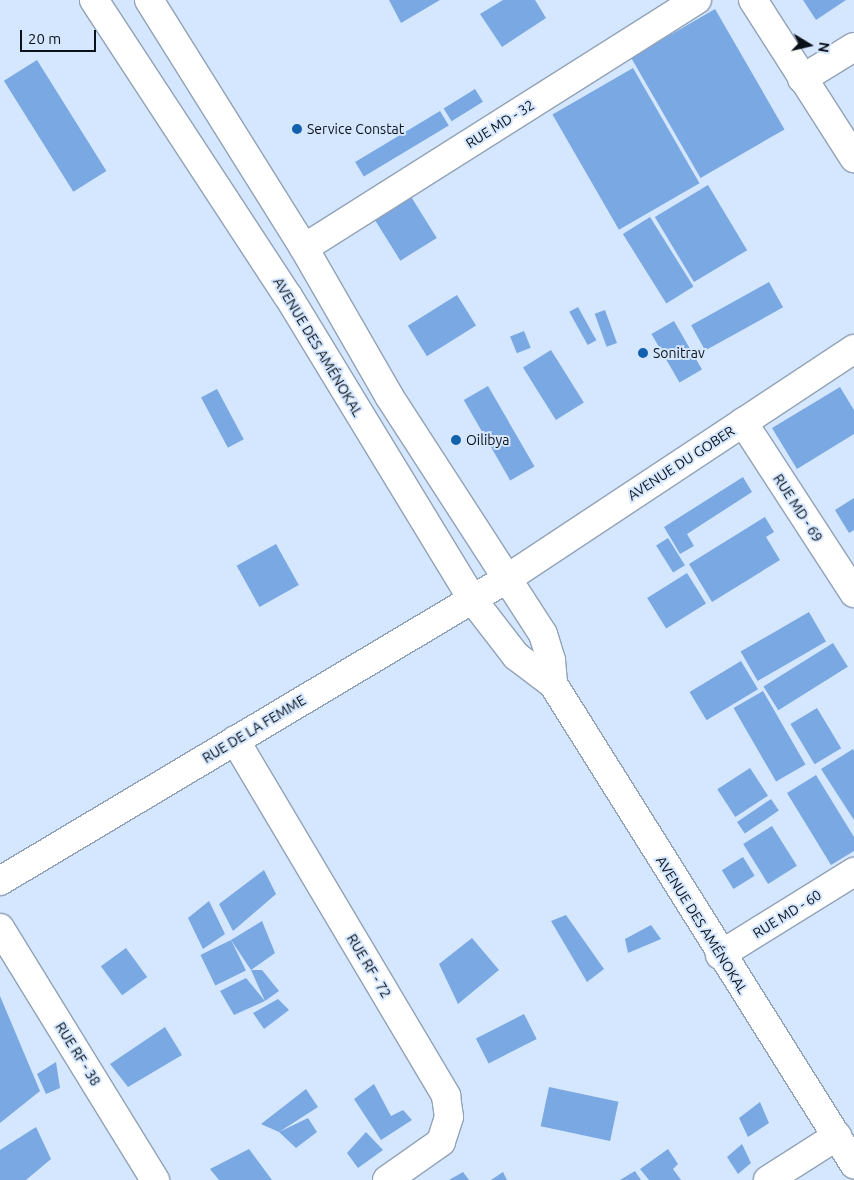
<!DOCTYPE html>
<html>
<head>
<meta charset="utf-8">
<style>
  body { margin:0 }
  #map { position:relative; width:854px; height:1180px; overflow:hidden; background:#d5e7fe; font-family:Ubuntu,sans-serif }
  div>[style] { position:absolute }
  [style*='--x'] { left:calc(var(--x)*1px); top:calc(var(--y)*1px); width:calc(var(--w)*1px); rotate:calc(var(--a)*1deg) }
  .building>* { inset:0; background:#79a8e3; transform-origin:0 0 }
  .roads { filter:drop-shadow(1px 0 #91a2b7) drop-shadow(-1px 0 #91a2b7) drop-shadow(0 1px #91a2b7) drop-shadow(0 -1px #91a2b7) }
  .minor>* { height:28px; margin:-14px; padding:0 14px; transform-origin:14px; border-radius:14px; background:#fff }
  .major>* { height:28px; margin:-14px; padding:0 14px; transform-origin:14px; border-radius:14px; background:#fff }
  .dots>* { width:14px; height:14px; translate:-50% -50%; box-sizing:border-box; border:2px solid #d5e7fe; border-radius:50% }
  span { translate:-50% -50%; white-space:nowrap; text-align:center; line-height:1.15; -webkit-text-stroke:4px #d5e7fe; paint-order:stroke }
  .street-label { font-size:14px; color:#0b1118 }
  .poi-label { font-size:14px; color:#0b1118 }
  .left { translate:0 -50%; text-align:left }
  .north { position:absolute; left:784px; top:20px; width:50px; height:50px; -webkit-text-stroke:4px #d5e7fe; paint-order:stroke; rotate:99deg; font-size:14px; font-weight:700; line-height:20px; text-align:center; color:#0b1118 }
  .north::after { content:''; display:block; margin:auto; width:18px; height:22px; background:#0b1118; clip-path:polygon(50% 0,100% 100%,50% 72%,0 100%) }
  .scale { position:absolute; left:20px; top:30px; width:76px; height:22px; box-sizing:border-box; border:2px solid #0b1118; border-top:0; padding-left:6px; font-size:15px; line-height:18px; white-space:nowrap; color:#0b1118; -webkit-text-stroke:4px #d5e7fe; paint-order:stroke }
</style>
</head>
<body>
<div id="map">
  <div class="building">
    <i style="clip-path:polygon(389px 0,440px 0,401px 23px)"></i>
    <i style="clip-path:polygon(503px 0,535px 0,546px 18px,502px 47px,480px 14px)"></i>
    <i style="clip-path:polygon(803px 0,846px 0,816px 20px)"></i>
    <i style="left:715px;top:9px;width:139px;height:97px;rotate:60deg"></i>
    <i style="left:37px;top:60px;width:131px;height:39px;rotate:58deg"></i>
    <i style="left:633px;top:68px;width:133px;height:93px;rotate:60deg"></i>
    <i style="left:475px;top:89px;width:15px;height:37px;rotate:58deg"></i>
    <i style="left:440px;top:111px;width:17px;height:99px;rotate:59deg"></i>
    <i style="left:708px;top:185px;width:76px;height:62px;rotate:59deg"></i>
    <i style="left:405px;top:187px;width:60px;height:43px;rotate:58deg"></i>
    <i style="left:650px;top:217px;width:82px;height:32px;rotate:58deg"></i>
    <i style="left:769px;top:282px;width:29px;height:89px;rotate:61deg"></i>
    <i style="left:457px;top:295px;width:36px;height:58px;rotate:58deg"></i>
    <i style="left:578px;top:307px;width:38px;height:10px;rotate:61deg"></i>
    <i style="left:605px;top:310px;width:35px;height:11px;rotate:70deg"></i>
    <i style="left:674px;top:321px;width:56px;height:26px;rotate:60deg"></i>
    <i style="left:524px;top:331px;width:18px;height:15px;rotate:68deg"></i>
    <i style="left:551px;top:350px;width:62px;height:33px;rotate:58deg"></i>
    <i style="left:488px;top:386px;width:93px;height:28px;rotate:60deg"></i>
    <i style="clip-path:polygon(840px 387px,854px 410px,854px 434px,797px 469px,772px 428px)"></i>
    <i style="left:217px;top:389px;width:57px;height:18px;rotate:62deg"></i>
    <i style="clip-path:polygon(743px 477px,752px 492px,687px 534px,694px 546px,680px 554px,664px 527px)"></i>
    <i style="clip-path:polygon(854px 498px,854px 530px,849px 533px,835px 510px)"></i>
    <i style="clip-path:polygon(765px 517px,774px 532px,766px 537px,780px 560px,712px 602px,689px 564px)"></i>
    <i style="left:668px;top:538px;width:32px;height:14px;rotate:58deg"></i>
    <i style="left:276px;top:544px;width:47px;height:45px;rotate:61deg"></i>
    <i style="left:687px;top:573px;width:36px;height:47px;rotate:58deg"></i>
    <i style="left:809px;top:612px;width:34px;height:79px;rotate:60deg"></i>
    <i style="left:833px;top:643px;width:28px;height:82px;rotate:58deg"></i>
    <i style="left:741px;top:661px;width:33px;height:60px;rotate:59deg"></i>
    <i style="left:763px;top:691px;width:85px;height:34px;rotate:60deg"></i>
    <i style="left:817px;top:708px;width:47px;height:31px;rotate:59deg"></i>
    <i style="clip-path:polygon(853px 749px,854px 751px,854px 820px,821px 769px)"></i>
    <i style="left:750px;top:768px;width:33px;height:39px;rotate:57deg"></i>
    <i style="clip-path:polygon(816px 775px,854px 837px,854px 851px,831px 865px,787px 793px)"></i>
    <i style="left:771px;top:799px;width:14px;height:41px;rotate:56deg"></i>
    <i style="left:772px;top:826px;width:47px;height:34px;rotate:58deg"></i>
    <i style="left:743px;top:857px;width:22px;height:25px;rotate:58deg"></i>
    <i style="clip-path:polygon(264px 870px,276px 894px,233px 931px,219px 904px)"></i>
    <i style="clip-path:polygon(209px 901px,225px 934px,203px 949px,188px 918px)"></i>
    <i style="clip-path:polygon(566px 915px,604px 969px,587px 982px,551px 921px)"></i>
    <i style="clip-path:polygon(262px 921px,275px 953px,251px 970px,231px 940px)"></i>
    <i style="clip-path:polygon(651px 925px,661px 939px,628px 953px,625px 939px)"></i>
    <i style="clip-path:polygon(472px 938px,499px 970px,458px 1004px,439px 964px)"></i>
    <i style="left:231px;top:940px;width:34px;height:34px;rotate:64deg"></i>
    <i style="left:126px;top:948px;width:36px;height:31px;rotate:54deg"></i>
    <i style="clip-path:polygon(251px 970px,262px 970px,279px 991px,265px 1001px)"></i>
    <i style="clip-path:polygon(246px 978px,265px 1001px,234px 1015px,220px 991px)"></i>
    <i style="clip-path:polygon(0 996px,40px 1091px,0 1123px)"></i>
    <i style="clip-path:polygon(278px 999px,289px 1010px,264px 1029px,253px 1013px)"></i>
    <i style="left:524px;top:1014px;width:28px;height:54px;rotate:63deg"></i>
    <i style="clip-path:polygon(165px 1027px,182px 1055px,128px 1087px,110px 1064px)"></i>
    <i style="clip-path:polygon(56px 1062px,60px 1088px,46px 1094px,37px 1074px)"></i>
    <i style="clip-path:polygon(374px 1084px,391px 1116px,403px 1110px,412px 1120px,381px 1140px,354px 1099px)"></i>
    <i style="left:549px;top:1087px;width:71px;height:40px;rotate:12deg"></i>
    <i style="clip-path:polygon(306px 1089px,318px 1107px,279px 1132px,308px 1118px,317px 1132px,296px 1148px,279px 1132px,261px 1124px)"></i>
    <i style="clip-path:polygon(760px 1102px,769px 1123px,748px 1137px,739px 1118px)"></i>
    <i style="clip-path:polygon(36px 1127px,51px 1159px,26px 1180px,0 1180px,0 1150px)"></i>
    <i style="clip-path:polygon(366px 1132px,383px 1150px,358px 1168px,347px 1153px)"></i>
    <i style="clip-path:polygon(742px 1144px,751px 1163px,738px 1174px,727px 1157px)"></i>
    <i style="clip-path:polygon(249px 1149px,272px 1180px,219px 1180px,210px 1169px)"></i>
    <i style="clip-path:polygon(668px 1149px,678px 1164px,673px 1169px,681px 1180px,649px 1180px,640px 1169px)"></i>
    <i style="clip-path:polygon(635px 1171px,641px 1180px,620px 1180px)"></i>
    <i style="clip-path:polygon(463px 1172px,469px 1180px,449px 1180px)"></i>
    <i style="clip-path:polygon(503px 1172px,507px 1180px,491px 1180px)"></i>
  </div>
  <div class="roads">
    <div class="minor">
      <i style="--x:753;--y:0;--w:188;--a:57.4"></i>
      <i style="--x:802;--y:79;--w:61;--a:-31.6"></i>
      <i style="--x:304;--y:248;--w:465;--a:-32.3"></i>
      <i style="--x:743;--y:422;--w:204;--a:57"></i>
      <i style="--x:235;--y:740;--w:414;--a:59.3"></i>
      <i style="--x:446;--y:1096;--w:21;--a:82"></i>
      <i style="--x:449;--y:1117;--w:26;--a:108"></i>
      <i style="--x:441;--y:1142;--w:66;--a:144.9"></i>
      <i style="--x:0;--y:881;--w:592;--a:-30.81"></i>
      <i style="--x:508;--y:578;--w:415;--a:-33.5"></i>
      <i style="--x:0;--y:928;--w:296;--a:58.4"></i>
      <i style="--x:720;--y:955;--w:158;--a:-31.8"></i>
      <i style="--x:768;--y:1180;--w:82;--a:-32.5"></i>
    </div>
    <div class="major">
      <i style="--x:94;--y:0;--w:354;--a:56.8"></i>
      <i style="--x:288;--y:296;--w:354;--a:58.7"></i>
      <i style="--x:472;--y:599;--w:72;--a:52.3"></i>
      <i style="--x:516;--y:656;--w:46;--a:37.1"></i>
      <i style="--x:149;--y:0;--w:292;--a:58"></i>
      <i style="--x:304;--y:248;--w:171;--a:60.1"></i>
      <i style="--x:389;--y:396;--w:283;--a:57.1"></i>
      <i style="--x:543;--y:634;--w:27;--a:73"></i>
      <i style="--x:551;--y:660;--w:24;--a:85"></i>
      <i style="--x:553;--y:684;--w:567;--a:57.91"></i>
    </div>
  </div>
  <div class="dots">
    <i style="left:297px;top:129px;background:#1360af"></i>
    <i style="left:643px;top:353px;background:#1360af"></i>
    <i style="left:456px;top:440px;background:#1360af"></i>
  </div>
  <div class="street-label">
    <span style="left:500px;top:124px;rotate:-32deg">RUE MD - 32</span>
    <span style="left:318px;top:347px;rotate:59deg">AVENUE DES AMÉNOKAL</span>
    <span style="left:681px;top:463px;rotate:-33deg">AVENUE DU GOBER</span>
    <span style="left:798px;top:508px;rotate:57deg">RUE MD - 69</span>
    <span style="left:254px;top:729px;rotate:-31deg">RUE DE LA FEMME</span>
    <span style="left:787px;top:914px;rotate:-32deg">RUE MD - 60</span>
    <span style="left:702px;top:925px;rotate:58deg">AVENUE DES AMÉNOKAL</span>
    <span style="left:369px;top:966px;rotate:59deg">RUE RF - 72</span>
    <span style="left:78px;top:1054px;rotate:58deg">RUE RF - 38</span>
  </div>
  <div class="poi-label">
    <span class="left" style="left:307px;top:129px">Service Constat</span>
    <span class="left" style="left:653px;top:353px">Sonitrav</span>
    <span class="left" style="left:466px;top:440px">Oilibya</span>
  </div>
  <div class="north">N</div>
  <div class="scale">20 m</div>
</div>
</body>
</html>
